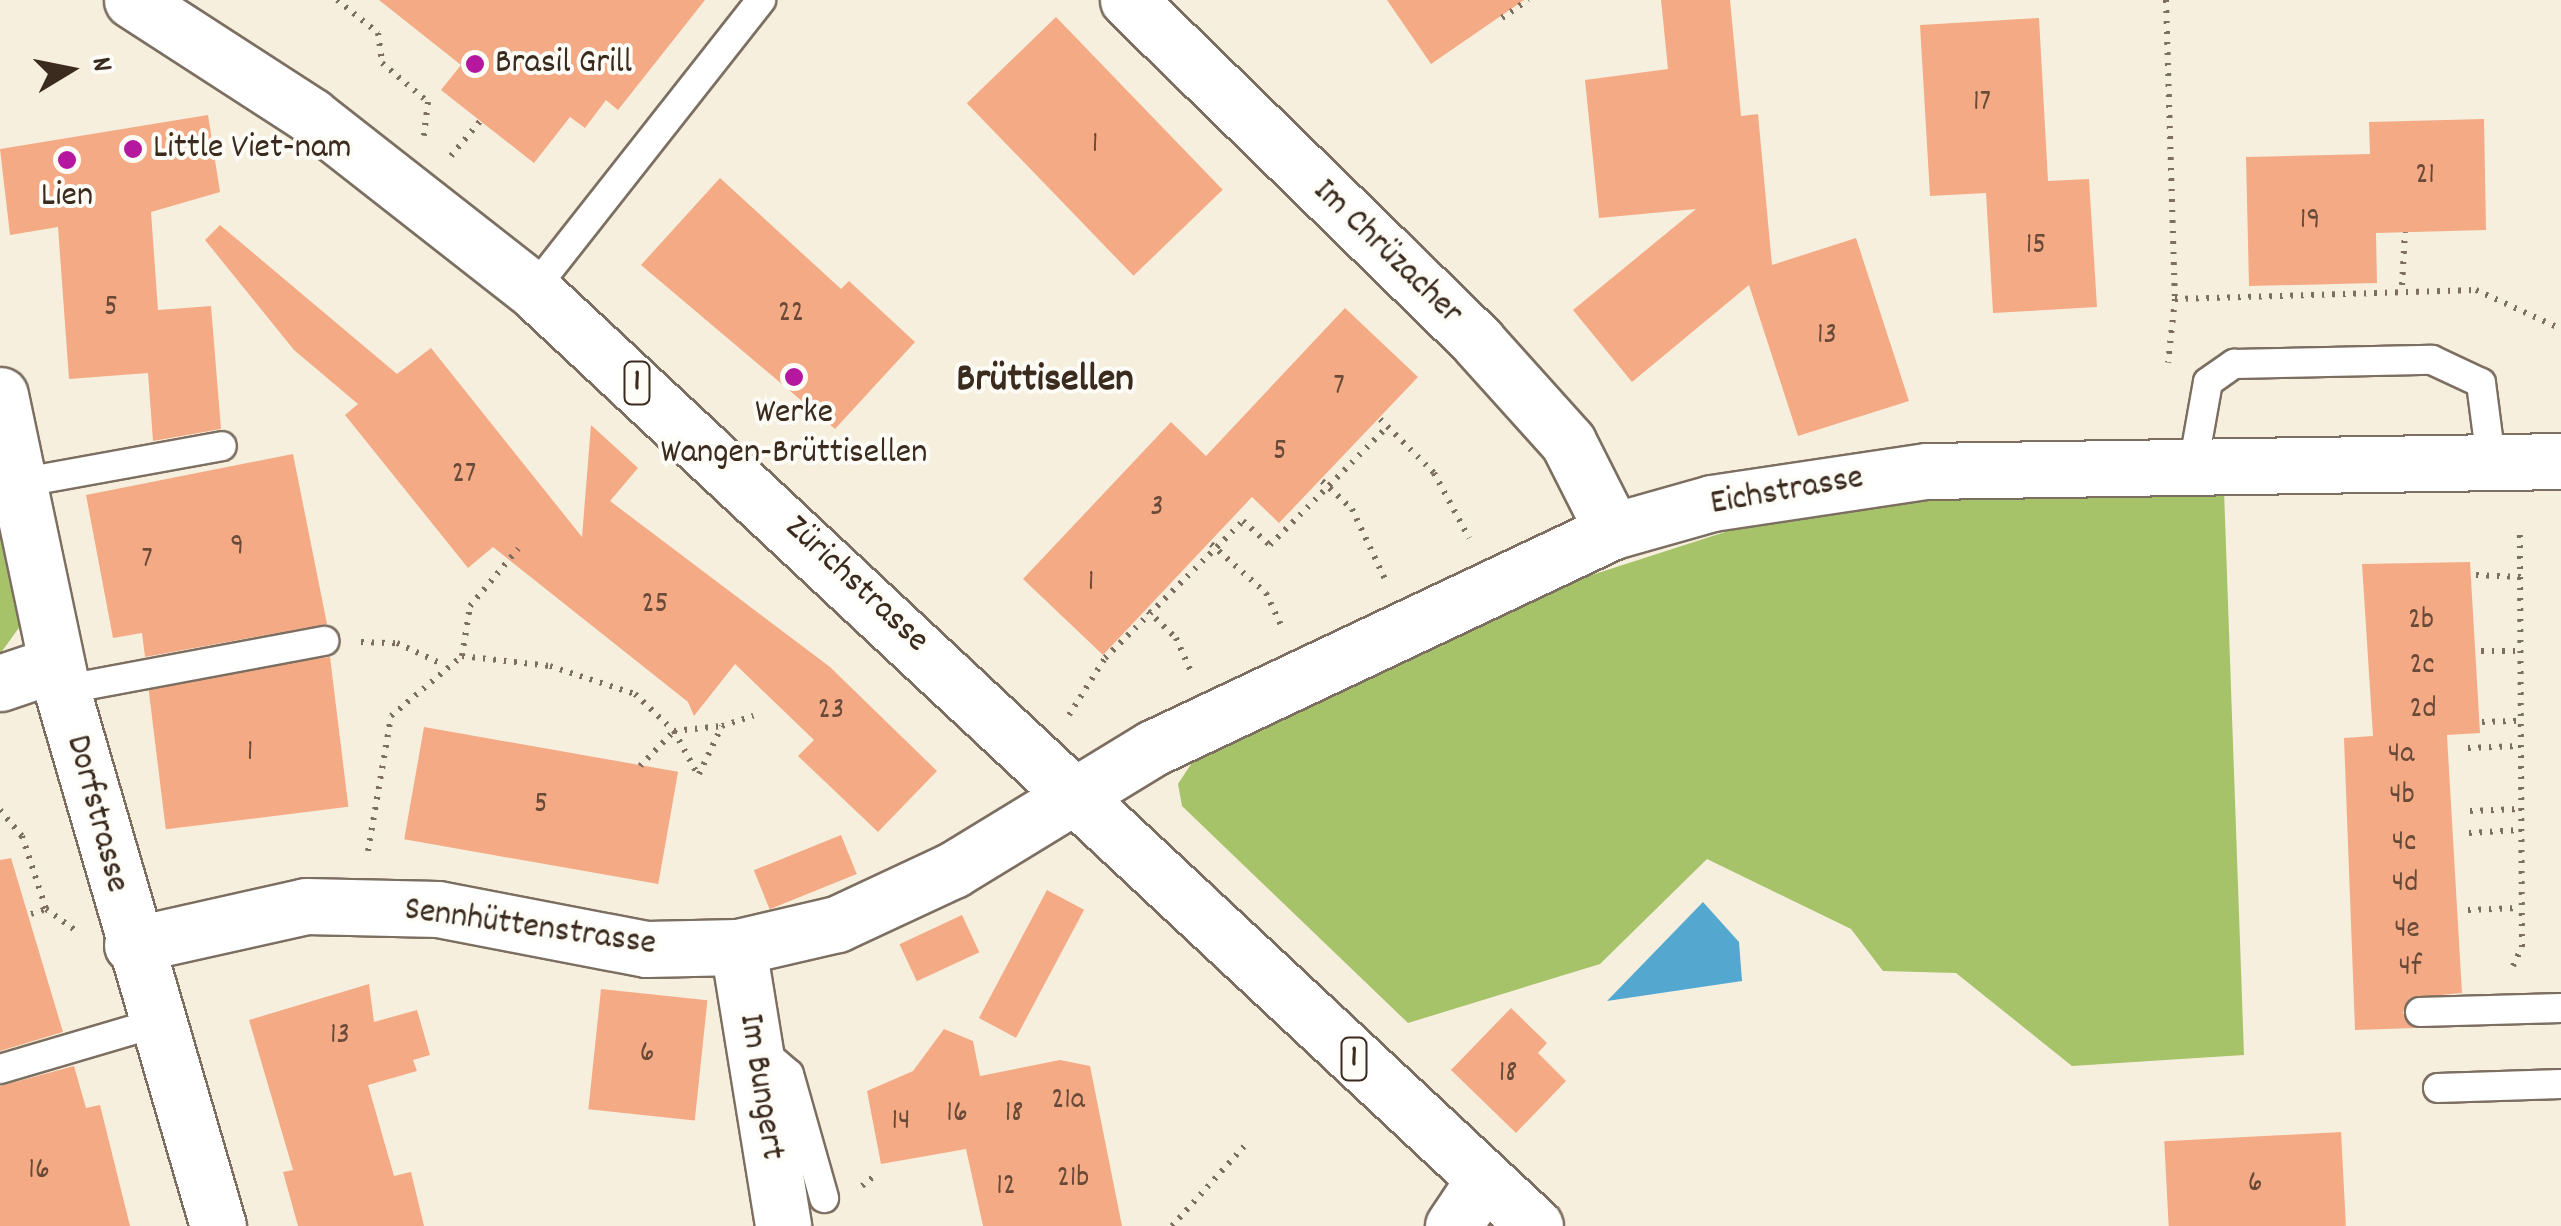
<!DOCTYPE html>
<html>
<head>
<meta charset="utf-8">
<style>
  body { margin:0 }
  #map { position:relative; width:2561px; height:1226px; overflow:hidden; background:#f6efde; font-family:Dekko,sans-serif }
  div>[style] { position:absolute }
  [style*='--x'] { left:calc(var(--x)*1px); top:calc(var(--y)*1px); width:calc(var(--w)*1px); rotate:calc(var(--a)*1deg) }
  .green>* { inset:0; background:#a6c36a }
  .water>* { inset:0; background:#54a8cf }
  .building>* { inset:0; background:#f4ab85; transform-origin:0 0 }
  .path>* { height:6px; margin-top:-3px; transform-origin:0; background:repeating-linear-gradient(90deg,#7c6f61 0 2.5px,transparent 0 10.5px) }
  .roads { filter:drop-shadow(2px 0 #7c6f61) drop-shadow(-2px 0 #7c6f61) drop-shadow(0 2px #7c6f61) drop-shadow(0 -2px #7c6f61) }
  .service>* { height:28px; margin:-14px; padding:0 14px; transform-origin:14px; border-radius:14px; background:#fff }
  .minor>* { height:55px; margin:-27.5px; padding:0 27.5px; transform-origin:27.5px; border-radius:27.5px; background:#fff }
  .primary>* { height:55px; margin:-27.5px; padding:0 27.5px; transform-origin:27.5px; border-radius:27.5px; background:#fff }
  .dots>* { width:28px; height:28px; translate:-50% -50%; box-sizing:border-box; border:5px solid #fdfcf7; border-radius:50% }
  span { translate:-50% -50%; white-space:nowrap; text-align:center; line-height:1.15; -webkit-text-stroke:8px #fdfcf7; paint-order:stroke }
  .number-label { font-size:30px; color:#694a38 }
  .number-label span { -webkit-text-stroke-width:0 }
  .shield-label span { padding:2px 8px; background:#fdfcf7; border:2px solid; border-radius:8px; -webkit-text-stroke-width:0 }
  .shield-label { font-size:32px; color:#3b2a1e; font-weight:700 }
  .poi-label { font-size:35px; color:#3b2a1e }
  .left { translate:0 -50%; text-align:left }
  .street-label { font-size:35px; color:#3b2a1e }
  .quarter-label { font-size:40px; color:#3b2a1e; font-weight:700 }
  .north { position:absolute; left:20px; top:20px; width:100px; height:100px; -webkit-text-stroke:8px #fdfcf7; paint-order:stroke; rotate:80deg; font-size:28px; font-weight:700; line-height:40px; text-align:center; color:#3b2a1e }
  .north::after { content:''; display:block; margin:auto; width:35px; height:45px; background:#3b2a1e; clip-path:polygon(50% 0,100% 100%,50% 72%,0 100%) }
</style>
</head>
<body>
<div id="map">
  <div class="green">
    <i style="clip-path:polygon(2224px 490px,2244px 1055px,2072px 1066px,1956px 973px,1883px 971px,1851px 929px,1707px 859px,1600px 964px,1408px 1023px,1182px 806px,1178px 784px,1197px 755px,1539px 592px,1728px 531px,1904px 498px)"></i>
    <i style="clip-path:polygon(0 522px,23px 622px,0 654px)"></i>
  </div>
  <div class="water">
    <i style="clip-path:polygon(1703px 902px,1739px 942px,1742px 981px,1607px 1001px)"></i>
  </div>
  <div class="building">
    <i style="clip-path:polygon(379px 0,705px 0,618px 110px,606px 100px,585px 128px,570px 117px,534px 163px,441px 90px,461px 65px)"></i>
    <i style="clip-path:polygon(1387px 0,1524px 0,1431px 64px)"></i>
    <i style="clip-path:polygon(1661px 0,1730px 0,1741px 116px,1758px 114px,1772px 265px,1856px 238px,1909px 401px,1798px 436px,1749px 285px,1632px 382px,1573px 310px,1696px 209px,1599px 218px,1585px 80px,1668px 69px)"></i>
    <i style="left:1056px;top:17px;width:240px;height:124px;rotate:46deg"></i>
    <i style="clip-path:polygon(2039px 18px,2048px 181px,2089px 179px,2097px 307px,1993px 313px,1986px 193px,1930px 196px,1920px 25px)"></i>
    <i style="clip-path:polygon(208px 115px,220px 192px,151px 212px,158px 310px,211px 306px,221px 429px,153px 441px,148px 373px,69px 379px,58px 227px,10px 235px,0 149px)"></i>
    <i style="clip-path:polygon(2484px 119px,2486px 230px,2376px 233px,2377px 283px,2249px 286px,2246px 157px,2370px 154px,2369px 122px)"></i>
    <i style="clip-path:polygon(720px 178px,841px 289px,849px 281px,915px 342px,835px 429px,641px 265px)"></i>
    <i style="clip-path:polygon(220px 225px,397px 374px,431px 348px,582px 537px,591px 425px,638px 468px,610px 501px,830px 667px,937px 771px,878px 832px,798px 756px,814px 740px,735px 664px,694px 716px,688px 702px,493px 547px,468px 568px,345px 415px,358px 404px,294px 350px,205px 240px)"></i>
    <i style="clip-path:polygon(1345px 308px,1418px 377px,1279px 523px,1252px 497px,1103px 655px,1023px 579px,1171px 422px,1206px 456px)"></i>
    <i style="clip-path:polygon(293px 454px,327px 624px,145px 657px,142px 633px,113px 638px,86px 495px)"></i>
    <i style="clip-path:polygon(2470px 562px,2480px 733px,2447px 735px,2462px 993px,2410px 998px,2403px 1013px,2415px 1028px,2355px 1030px,2344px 738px,2373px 736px,2362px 564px)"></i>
    <i style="left:330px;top:657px;width:151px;height:184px;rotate:83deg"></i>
    <i style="left:424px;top:727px;width:258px;height:114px;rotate:10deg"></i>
    <i style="left:841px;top:835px;width:42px;height:94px;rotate:68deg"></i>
    <i style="clip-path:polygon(11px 858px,63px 1032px,0 1051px,0 860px)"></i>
    <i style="left:1047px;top:890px;width:42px;height:145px;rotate:28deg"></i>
    <i style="left:962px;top:915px;width:41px;height:69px;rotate:65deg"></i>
    <i style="clip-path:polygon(369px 984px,374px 1022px,417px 1010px,430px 1055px,413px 1060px,417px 1071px,368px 1085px,394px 1176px,411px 1172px,424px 1226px,298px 1226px,283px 1172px,293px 1170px,249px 1020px)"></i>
    <i style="left:601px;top:989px;width:107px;height:121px;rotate:6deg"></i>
    <i style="clip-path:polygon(1511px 1008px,1547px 1043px,1538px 1053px,1566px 1081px,1516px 1133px,1451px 1070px)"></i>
    <i style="clip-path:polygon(944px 1029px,973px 1041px,980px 1076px,1060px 1060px,1090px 1066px,1122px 1226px,983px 1226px,966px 1149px,881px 1164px,867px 1091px,913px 1071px)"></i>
    <i style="clip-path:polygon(74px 1066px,86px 1108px,100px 1105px,130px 1226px,0 1226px,0 1086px)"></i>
    <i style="left:2341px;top:1132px;width:94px;height:177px;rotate:87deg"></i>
  </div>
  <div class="path">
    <i style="--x:337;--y:0;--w:53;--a:38.8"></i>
    <i style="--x:378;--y:33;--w:30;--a:82"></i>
    <i style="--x:382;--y:63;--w:60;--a:40.3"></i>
    <i style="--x:428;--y:102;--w:34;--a:97"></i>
    <i style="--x:2166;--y:0;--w:299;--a:88.3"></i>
    <i style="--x:2175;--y:299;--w:64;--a:96.2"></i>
    <i style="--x:1502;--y:18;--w:32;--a:-35"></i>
    <i style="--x:451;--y:156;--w:47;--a:-50.2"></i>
    <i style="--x:2402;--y:285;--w:53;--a:-86.8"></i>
    <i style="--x:2175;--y:299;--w:301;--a:-1.7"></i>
    <i style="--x:2476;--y:290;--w:94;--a:24.6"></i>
    <i style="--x:1380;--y:419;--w:76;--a:45"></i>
    <i style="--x:1434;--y:473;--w:74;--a:61.7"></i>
    <i style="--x:1322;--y:481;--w:41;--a:43"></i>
    <i style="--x:1352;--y:509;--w:77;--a:64.8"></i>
    <i style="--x:1211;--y:544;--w:74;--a:41.7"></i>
    <i style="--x:1266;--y:593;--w:40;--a:65"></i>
    <i style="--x:2476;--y:575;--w:45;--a:2.5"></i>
    <i style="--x:1148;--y:611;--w:39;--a:44"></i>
    <i style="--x:1176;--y:638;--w:35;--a:66"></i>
    <i style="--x:361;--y:642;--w:36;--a:2"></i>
    <i style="--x:397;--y:643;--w:52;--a:25.1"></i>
    <i style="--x:2481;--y:651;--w:39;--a:0"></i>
    <i style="--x:462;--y:656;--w:89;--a:6.5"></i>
    <i style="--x:550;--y:666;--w:89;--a:18.2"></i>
    <i style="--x:635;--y:694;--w:54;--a:43.5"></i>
    <i style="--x:674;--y:731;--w:50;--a:61.4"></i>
    <i style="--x:1069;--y:715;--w:67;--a:-57.7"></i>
    <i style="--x:1105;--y:658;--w:194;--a:-44.8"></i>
    <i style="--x:1243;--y:521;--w:36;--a:42"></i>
    <i style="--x:1270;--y:545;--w:166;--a:-45.2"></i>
    <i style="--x:2482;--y:722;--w:38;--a:-2"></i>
    <i style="--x:2468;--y:748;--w:51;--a:-2.2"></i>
    <i style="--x:640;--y:766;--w:49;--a:-45.8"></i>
    <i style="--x:674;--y:731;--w:48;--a:-5.9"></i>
    <i style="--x:699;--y:774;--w:53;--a:-64.4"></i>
    <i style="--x:722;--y:726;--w:33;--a:-18"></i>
    <i style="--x:0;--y:810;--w:34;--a:50"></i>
    <i style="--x:22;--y:836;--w:77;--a:71.8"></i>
    <i style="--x:46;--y:909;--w:36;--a:36"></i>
    <i style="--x:2470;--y:811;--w:49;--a:-2.3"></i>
    <i style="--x:2469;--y:833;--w:50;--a:-3.4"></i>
    <i style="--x:368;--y:851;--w:137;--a:-80.3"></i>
    <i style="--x:391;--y:716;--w:93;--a:-40.2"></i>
    <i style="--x:462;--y:656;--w:51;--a:-80.9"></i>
    <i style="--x:470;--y:606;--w:75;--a:-49.9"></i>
    <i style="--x:2468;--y:910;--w:51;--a:-2.2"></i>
    <i style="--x:31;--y:914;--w:16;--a:-18"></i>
    <i style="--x:2513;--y:966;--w:21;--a:-65"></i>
    <i style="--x:2522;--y:947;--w:417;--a:-90.3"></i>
    <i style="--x:862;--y:1186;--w:19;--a:-39"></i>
    <i style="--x:1172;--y:1226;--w:112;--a:-47.9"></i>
  </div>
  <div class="roads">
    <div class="service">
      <i style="--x:533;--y:290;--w:369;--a:-51.8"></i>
      <i style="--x:2193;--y:466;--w:85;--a:-79.9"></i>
      <i style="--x:2208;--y:382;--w:32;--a:-35"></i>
      <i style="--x:2234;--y:364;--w:198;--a:-1.2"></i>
      <i style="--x:2432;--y:360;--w:54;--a:25.1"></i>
      <i style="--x:2481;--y:383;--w:78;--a:82.6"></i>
      <i style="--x:19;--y:483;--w:206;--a:-10.3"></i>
      <i style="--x:62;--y:690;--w:267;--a:-10.6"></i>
      <i style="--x:2420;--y:1012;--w:141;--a:-1.6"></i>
      <i style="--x:760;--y:1049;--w:38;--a:41"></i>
      <i style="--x:789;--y:1074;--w:129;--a:74.2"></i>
      <i style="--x:0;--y:1069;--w:163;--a:-16.4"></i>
      <i style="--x:2438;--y:1088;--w:123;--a:-1.9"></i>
    </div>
    <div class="minor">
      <i style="--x:1128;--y:0;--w:489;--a:44.3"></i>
      <i style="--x:1478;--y:342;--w:135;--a:48"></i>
      <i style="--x:1568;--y:442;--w:100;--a:63.2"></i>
      <i style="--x:0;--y:395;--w:301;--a:78.1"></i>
      <i style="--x:62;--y:690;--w:558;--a:73.77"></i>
      <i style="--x:0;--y:683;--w:59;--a:-18.7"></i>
      <i style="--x:132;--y:945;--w:178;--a:-12.6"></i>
      <i style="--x:306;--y:906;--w:132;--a:1.3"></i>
      <i style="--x:438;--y:909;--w:212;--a:10.9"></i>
      <i style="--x:646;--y:949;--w:92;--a:-1.2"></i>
      <i style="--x:738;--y:947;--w:102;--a:-13.1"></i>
      <i style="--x:837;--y:924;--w:128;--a:-25"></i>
      <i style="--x:953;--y:870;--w:234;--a:-31.4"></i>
      <i style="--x:1153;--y:748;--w:509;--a:-25.26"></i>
      <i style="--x:1613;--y:531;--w:103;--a:-15.8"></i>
      <i style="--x:1712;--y:503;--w:217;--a:-8.5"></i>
      <i style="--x:1927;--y:471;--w:634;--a:-0.9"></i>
      <i style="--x:738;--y:947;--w:283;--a:80.8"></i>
      <i style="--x:1453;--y:1226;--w:54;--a:-56.3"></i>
    </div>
    <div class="primary">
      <i style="--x:132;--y:0;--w:213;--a:32.9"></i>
      <i style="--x:311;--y:116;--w:282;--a:38.1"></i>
      <i style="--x:533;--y:290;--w:1371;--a:43.05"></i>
    </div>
  </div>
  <div class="dots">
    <i style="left:475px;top:64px;background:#b5179e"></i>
    <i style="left:133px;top:149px;background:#b5179e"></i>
    <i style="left:67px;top:160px;background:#b5179e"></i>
    <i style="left:794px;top:377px;background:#b5179e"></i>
  </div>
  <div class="number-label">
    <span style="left:1982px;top:104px">17</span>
    <span style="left:1095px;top:146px">1</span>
    <span style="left:2425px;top:177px">21</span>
    <span style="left:2310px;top:222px">19</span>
    <span style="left:2036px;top:247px">15</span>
    <span style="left:111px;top:309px">5</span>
    <span style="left:791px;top:315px">22</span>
    <span style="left:1827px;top:337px">13</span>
    <span style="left:1339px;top:388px">7</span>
    <span style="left:1280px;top:453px">5</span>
    <span style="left:464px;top:476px">27</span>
    <span style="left:1157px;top:509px">3</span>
    <span style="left:237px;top:548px">9</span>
    <span style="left:147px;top:561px">7</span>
    <span style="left:1091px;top:584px">1</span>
    <span style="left:655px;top:606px">25</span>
    <span style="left:2421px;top:622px">2b</span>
    <span style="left:2422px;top:667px">2c</span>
    <span style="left:2423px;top:711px">2d</span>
    <span style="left:831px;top:712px">23</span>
    <span style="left:250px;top:754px">1</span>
    <span style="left:2401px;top:756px">4a</span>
    <span style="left:2402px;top:797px">4b</span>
    <span style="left:541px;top:806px">5</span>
    <span style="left:2404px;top:844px">4c</span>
    <span style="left:2405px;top:885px">4d</span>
    <span style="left:2407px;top:931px">4e</span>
    <span style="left:2410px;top:969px">4f</span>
    <span style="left:340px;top:1037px">13</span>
    <span style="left:647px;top:1055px">6</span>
    <span style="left:1508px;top:1075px">18</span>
    <span style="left:1068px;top:1102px">21a</span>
    <span style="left:957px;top:1115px">16</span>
    <span style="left:1014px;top:1115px">18</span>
    <span style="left:901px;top:1123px">14</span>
    <span style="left:39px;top:1172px">16</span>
    <span style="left:1073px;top:1180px">21b</span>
    <span style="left:2255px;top:1185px">6</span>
    <span style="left:1006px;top:1188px">12</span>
  </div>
  <div class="shield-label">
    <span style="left:637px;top:383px">1</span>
    <span style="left:1354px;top:1059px">1</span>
  </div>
  <div class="poi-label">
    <span class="left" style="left:495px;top:64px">Brasil Grill</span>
    <span class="left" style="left:153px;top:149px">Little Viet-nam</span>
    <span style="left:67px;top:197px">Lien</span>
    <span style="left:794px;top:434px">Werke<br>Wangen-Brüttisellen</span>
  </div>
  <div class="street-label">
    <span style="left:1387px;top:253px;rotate:44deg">Im Chrüzacher</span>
    <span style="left:1787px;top:492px;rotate:-10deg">Eichstrasse</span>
    <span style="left:856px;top:585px;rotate:43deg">Zürichstrasse</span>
    <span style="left:96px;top:814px;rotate:75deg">Dorfstrasse</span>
    <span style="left:530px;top:928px;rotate:8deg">Sennhüttenstrasse</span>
    <span style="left:760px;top:1087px;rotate:81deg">Im Bungert</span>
  </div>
  <div class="quarter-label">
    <span style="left:1045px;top:382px">Brüttisellen</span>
  </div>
  <div class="north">N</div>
</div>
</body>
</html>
